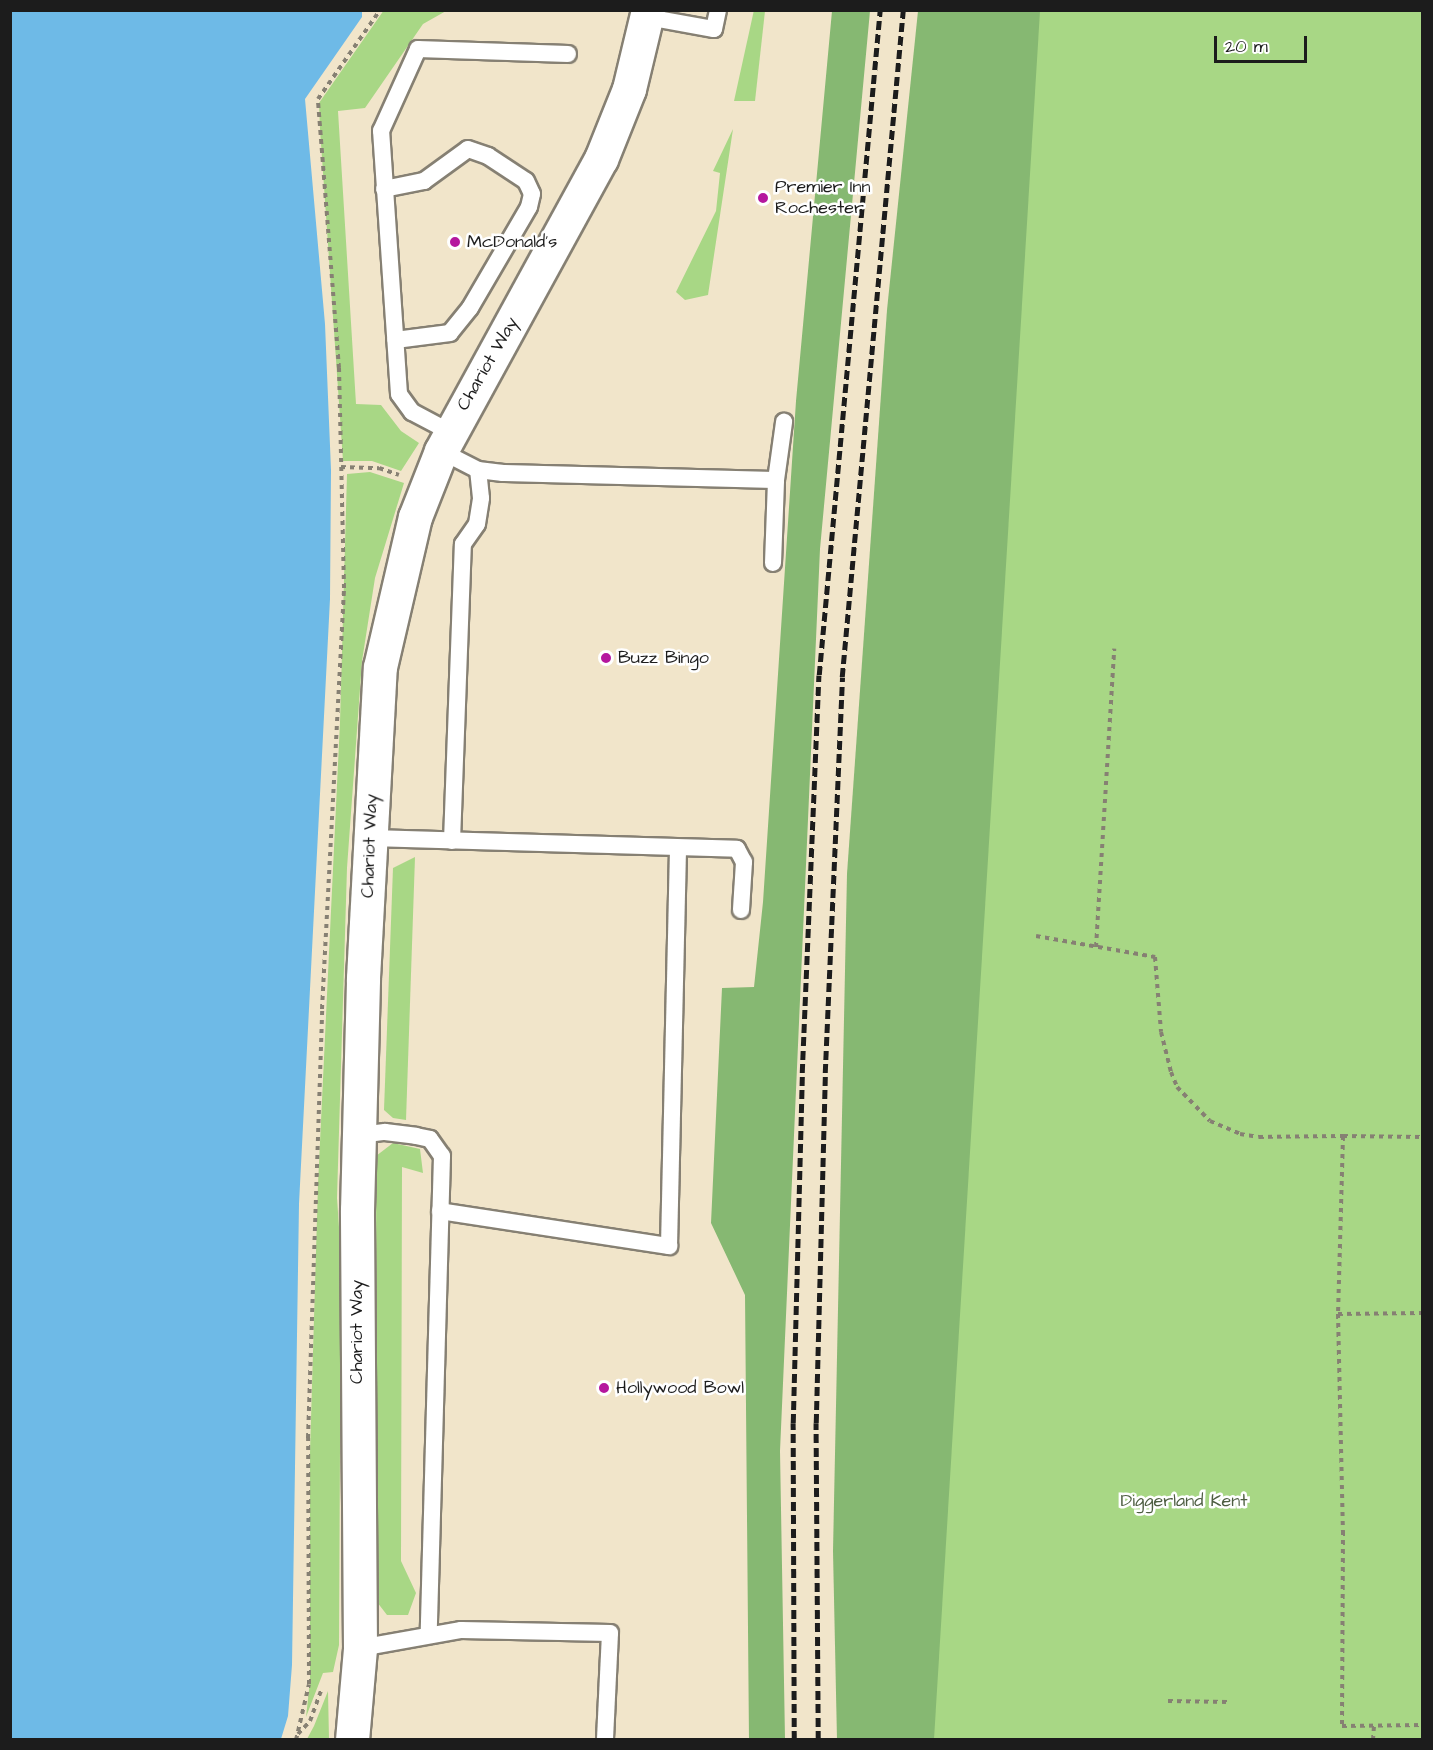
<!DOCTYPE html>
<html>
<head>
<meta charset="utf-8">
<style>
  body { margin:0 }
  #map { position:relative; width:1433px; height:1750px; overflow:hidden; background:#f1e5ca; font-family:"Architects Daughter",sans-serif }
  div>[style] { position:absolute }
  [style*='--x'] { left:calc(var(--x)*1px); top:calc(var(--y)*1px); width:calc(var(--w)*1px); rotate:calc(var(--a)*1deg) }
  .green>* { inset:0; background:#a8d785 }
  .forest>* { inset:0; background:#86b872 }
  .water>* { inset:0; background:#6ebae7 }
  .path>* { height:4px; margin-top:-2px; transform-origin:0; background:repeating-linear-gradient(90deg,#868073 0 4.5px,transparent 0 9px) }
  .roads { filter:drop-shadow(2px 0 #868073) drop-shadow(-2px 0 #868073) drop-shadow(0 2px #868073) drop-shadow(0 -2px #868073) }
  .service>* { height:16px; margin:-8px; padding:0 8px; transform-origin:8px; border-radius:8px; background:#fff }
  .minor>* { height:33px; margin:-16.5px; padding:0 16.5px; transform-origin:16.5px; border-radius:16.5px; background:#fff }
  .rail>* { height:4.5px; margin-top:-2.25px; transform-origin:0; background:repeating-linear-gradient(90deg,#1c1c1c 0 9px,transparent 0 13.5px) }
  .dots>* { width:16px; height:16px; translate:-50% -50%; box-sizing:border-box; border:3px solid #fff; border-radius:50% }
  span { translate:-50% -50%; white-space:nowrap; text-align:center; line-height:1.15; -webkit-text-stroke:5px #fff; paint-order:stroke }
  .poi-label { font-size:18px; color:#1c1c1c }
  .left { translate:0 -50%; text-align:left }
  .street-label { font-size:18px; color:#1c1c1c }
  .park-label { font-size:18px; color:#4d5d41 }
  .frame { position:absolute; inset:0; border:12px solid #1c1c1c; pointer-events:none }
  .scale { position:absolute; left:1214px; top:36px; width:93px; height:27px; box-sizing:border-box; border:3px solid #1c1c1c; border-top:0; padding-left:8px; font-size:18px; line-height:21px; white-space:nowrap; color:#1c1c1c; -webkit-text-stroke:4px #fff; paint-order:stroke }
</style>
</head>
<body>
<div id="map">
  <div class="green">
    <i style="clip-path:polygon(384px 10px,446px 11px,423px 24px,365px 108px,338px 111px,356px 404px,381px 405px,401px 431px,419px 443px,401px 471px,372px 461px,343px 461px,320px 129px,319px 103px)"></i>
    <i style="clip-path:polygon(754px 10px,765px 11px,755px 101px,734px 101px)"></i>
    <i style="clip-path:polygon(1035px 11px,1422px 11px,1422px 1739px,933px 1740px)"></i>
    <i style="clip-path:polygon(733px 129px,708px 295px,685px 300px,676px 292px,716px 211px,720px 173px,713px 171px)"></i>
    <i style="clip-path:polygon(370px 472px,404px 483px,375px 578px,362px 661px,347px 868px,337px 1198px,341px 1256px,339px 1645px,333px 1672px,323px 1673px,306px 1717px,310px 1681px,310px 1453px,318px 1184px,340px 722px,347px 474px)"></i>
    <i style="clip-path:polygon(415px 857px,406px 1120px,393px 1118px,384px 1110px,393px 868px)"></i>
    <i style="clip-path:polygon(393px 1143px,420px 1149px,423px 1173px,402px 1167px,401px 1561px,416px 1593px,408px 1615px,387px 1615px,377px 1602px,376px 1156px)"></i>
    <i style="clip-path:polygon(328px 1691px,329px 1739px,307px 1739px,314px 1726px)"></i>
  </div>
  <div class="forest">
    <i style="clip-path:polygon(832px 11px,870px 11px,820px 549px,780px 1451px,785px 1739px,749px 1740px,745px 1295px,711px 1223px,722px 988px,754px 987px,763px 902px,796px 401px)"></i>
    <i style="clip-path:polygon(918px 11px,1040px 11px,934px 1739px,837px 1740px,833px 1551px,847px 874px,887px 310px)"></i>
  </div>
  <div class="water">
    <i style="clip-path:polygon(11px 10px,362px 11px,362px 17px,305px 99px,325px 324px,331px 470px,330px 599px,299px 1204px,292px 1665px,288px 1716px,281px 1739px,11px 1739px)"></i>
  </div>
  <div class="path">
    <i style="--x:341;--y:467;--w:38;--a:2"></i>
    <i style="--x:379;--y:468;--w:21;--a:19"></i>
    <i style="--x:1036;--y:936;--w:121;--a:10"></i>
    <i style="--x:1155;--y:957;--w:75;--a:85.4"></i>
    <i style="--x:1161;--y:1032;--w:41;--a:76"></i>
    <i style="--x:1171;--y:1072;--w:16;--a:68"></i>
    <i style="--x:1177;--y:1087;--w:47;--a:45.9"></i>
    <i style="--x:1210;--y:1121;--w:33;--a:23"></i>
    <i style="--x:1240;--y:1134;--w:19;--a:9"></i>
    <i style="--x:1259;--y:1137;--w:84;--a:-0.7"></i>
    <i style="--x:1343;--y:1136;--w:178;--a:91.6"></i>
    <i style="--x:1338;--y:1314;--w:217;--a:88.7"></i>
    <i style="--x:1343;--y:1531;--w:195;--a:90.3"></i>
    <i style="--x:1342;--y:1726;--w:80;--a:-0.7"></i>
    <i style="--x:1096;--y:947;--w:299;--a:-86.5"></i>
    <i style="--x:1343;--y:1136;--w:79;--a:0.7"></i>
    <i style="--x:1338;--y:1314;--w:84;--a:-0.7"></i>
    <i style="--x:1168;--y:1701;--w:60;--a:1"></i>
    <i style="--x:298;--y:1734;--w:18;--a:-47"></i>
    <i style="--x:310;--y:1721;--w:35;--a:-70"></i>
    <i style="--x:296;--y:1740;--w:57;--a:-76.9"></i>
    <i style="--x:309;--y:1684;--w:246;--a:-90.2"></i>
    <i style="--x:308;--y:1438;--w:429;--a:-88.1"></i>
    <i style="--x:322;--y:1009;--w:422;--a:-87"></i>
    <i style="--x:344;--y:588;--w:220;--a:-91.3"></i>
    <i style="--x:339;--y:368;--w:270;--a:-94.5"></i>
    <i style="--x:318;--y:99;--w:108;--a:-55.1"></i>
    <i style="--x:1373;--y:1740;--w:14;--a:-86"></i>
  </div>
  <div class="roads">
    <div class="service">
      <i style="--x:647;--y:17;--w:68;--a:10.2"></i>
      <i style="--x:714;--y:29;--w:19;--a:-78"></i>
      <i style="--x:384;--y:189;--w:41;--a:-11.3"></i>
      <i style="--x:424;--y:181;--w:54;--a:-36"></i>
      <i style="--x:468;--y:149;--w:21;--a:19"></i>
      <i style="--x:488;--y:156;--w:45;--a:33.3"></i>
      <i style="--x:526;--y:181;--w:14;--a:65"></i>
      <i style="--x:532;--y:194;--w:13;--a:103"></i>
      <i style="--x:529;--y:207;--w:117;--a:120.3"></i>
      <i style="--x:470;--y:308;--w:32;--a:129"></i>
      <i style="--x:450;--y:333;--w:55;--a:172.7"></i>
      <i style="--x:450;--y:432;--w:43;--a:-152.2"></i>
      <i style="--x:412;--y:412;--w:22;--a:-126"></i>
      <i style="--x:399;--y:394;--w:264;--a:-93.9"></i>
      <i style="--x:381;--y:131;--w:90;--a:-65.7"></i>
      <i style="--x:418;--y:49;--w:150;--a:1.9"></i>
      <i style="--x:441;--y:451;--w:42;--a:27.2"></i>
      <i style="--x:478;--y:470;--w:25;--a:7"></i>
      <i style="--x:503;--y:473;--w:273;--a:1.5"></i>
      <i style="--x:773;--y:563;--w:83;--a:-87.9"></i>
      <i style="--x:776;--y:480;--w:59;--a:-82.1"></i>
      <i style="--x:371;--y:838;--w:366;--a:1.7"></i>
      <i style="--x:737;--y:849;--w:15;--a:62"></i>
      <i style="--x:744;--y:862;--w:48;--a:93.6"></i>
      <i style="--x:452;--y:841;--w:297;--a:-87.9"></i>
      <i style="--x:463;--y:544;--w:24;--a:-55"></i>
      <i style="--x:477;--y:524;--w:26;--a:-81"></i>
      <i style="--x:481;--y:498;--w:28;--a:-96"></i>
      <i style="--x:359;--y:1135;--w:26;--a:-7"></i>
      <i style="--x:385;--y:1132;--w:31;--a:7"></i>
      <i style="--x:416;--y:1136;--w:14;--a:12"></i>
      <i style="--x:430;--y:1139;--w:21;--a:55"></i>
      <i style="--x:442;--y:1156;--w:478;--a:91.6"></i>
      <i style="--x:440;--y:1211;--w:232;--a:8.7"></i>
      <i style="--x:669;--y:1246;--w:397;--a:-88.7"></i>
      <i style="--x:360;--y:1648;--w:103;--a:-10.1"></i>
      <i style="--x:461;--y:1630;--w:149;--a:1.2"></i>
      <i style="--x:610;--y:1633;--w:107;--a:92.7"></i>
    </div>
    <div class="minor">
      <i style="--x:352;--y:1740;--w:92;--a:-85"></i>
      <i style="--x:360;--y:1648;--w:438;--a:-90.4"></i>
      <i style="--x:357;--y:1210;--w:232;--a:-88.5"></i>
      <i style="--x:363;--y:978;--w:311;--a:-86.9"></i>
      <i style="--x:380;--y:667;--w:154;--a:-76.9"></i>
      <i style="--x:415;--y:517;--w:71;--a:-68.5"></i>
      <i style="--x:441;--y:451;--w:333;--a:-61.3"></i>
      <i style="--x:601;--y:159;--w:75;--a:-68.2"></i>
      <i style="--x:629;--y:89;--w:81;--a:-76.5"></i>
    </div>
  </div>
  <div class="rail">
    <i style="--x:794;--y:1740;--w:317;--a:-90.2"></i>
    <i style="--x:793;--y:1423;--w:350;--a:-88.5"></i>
    <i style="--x:802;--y:1073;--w:398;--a:-87.6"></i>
    <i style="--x:819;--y:675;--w:668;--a:-84.76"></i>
    <i style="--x:818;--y:1740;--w:317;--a:-90.4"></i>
    <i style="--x:816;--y:1423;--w:350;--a:-88.5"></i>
    <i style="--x:825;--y:1073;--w:396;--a:-87.5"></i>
    <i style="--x:842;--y:677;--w:670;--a:-84.77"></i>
  </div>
  <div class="dots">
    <i style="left:763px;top:198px;background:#b5179e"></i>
    <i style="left:455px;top:242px;background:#b5179e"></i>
    <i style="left:606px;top:658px;background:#b5179e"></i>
    <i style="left:604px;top:1388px;background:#b5179e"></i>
  </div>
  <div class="poi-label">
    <span class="left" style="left:775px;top:198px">Premier Inn<br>Rochester</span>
    <span class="left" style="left:467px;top:242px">McDonald's</span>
    <span class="left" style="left:618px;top:658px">Buzz Bingo</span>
    <span class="left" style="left:616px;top:1388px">Hollywood Bowl</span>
  </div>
  <div class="street-label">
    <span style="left:488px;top:364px;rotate:-60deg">Chariot Way</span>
    <span style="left:370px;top:846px;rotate:-88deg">Chariot Way</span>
    <span style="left:357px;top:1332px;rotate:-90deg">Chariot Way</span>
  </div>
  <div class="park-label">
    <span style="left:1184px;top:1501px">Diggerland Kent</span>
  </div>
  <div class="frame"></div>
  <div class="scale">20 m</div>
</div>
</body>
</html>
